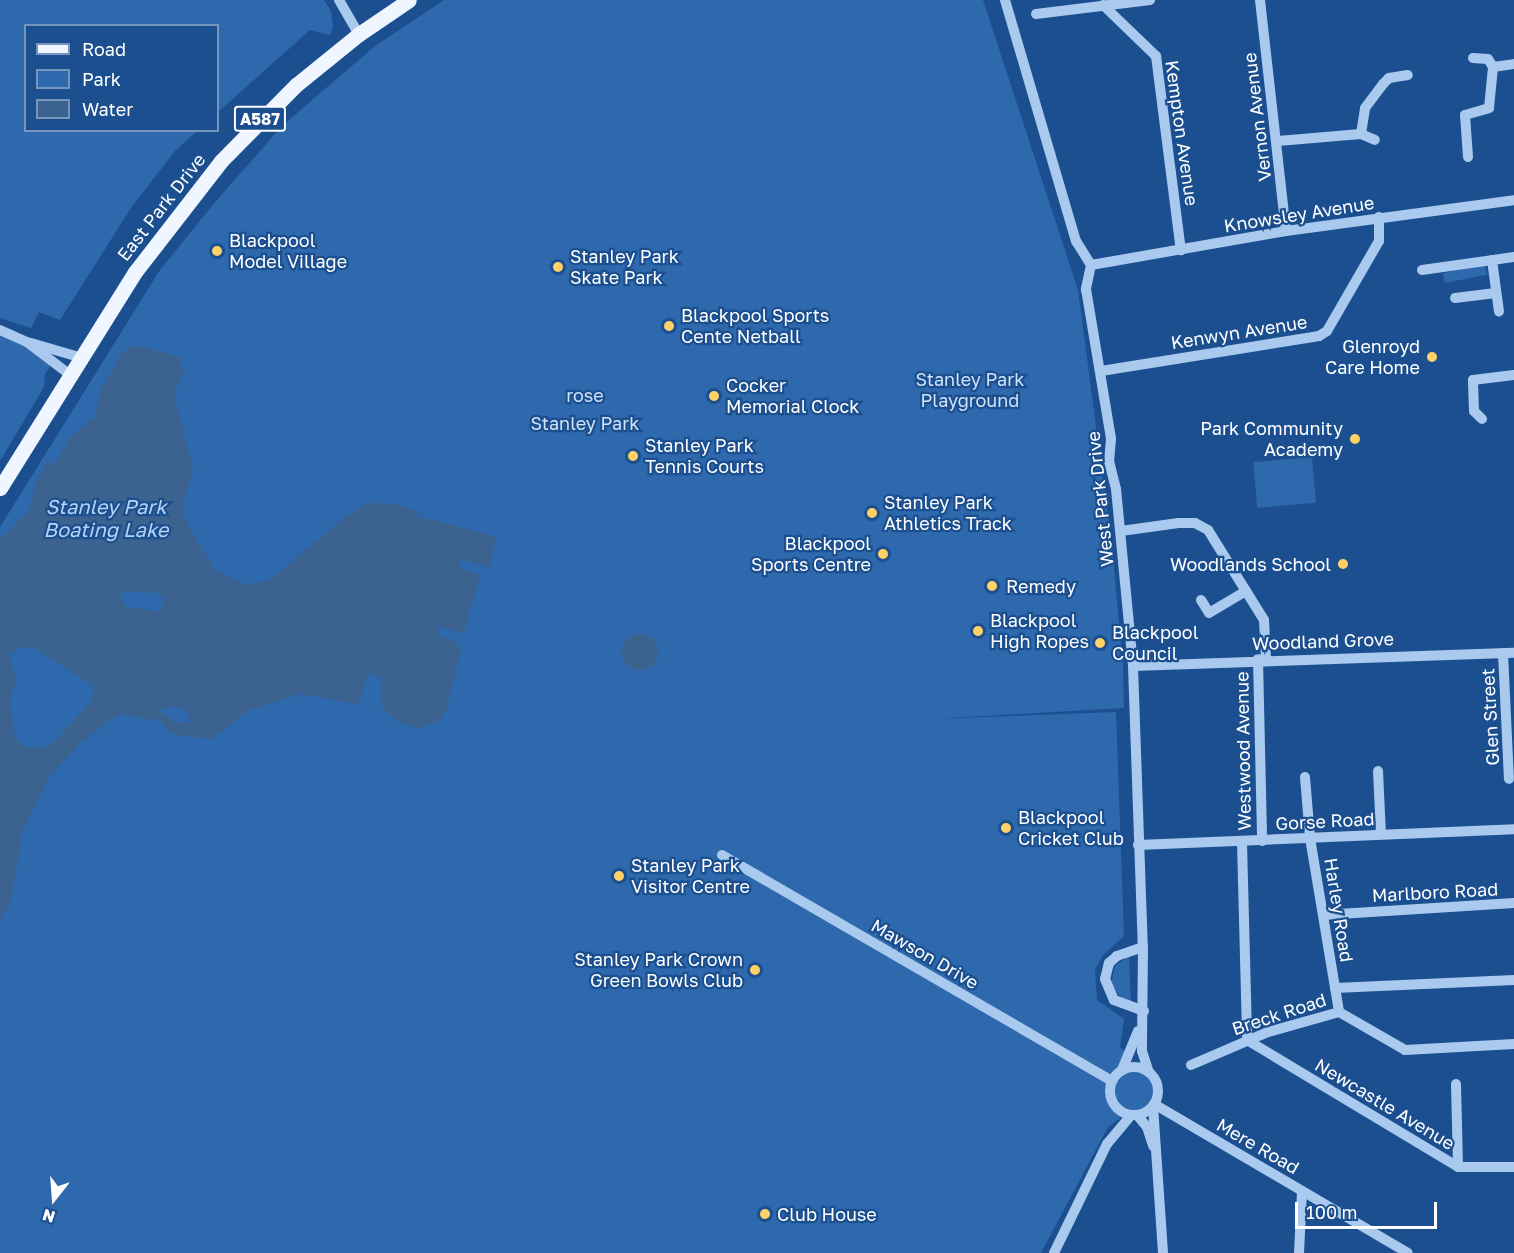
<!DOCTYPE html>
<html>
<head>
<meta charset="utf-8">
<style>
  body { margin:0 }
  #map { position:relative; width:1514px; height:1253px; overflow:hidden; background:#1b4f8f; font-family:"Golos Text",sans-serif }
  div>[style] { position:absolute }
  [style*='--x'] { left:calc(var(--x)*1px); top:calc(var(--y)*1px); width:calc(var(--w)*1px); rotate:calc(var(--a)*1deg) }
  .green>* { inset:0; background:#2e69ad; transform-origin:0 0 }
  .round { border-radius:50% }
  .water>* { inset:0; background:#3c6290 }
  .minor>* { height:10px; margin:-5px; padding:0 5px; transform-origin:5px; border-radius:5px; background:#a9c9ee }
  .minor>.ring { margin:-5px; padding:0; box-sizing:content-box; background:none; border:10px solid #a9c9ee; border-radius:50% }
  .major>* { height:15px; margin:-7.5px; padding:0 7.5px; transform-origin:7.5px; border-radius:7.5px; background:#f0f6ff }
  .dots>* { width:16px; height:16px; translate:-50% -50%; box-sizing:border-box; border:3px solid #1b4f8f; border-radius:50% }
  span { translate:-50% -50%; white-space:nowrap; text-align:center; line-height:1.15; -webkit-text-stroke:4.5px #1b4f8f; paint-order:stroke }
  .shield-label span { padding:2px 4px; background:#1b4f8f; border:2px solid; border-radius:4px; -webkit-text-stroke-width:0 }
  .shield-label { font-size:16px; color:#fff; font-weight:700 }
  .street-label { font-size:18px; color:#fff }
  .poi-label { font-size:18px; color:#fff }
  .left { translate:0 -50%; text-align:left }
  .right { translate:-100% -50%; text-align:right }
  .park-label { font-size:18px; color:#cfe3fa }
  .water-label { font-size:20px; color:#b5d3f5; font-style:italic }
  .legend { position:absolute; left:24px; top:24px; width:195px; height:108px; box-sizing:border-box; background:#1b4f8f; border:2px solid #7695bc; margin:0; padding:8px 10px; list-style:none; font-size:18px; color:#fff }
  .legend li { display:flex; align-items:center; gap:12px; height:30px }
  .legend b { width:30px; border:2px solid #7695bc }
  .north { position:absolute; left:24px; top:1169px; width:60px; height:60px; -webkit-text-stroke:4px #1b4f8f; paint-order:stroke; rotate:197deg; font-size:16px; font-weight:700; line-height:24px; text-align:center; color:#fff }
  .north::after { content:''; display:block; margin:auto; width:21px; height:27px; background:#fff; clip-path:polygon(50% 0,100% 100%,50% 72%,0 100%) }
  .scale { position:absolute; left:1295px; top:1202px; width:142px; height:27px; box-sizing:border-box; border:3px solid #fff; border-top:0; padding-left:8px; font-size:18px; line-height:21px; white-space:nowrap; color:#fff; -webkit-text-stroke:4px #1b4f8f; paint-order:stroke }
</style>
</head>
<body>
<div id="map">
  <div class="green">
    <i style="clip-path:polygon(0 0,324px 0,331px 11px,333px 27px,330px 35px,310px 30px,218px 112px,218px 26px,26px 26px,26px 130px,197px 131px,175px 151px,131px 208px,60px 320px,39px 312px,31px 328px,0 318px)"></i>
    <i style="clip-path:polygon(444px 0,983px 0,1078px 290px,1112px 547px,1123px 665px,1124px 708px,933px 719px,1116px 712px,1124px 936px,1103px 955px,1095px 970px,1097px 1000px,1124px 1019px,1120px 1048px,1128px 1052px,1106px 1084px,1109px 1097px,1122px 1117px,1108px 1127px,1041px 1253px,0 1253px,0 527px,160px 270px,216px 201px,283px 125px,375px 46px)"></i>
    <i style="left:1485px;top:265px;width:10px;height:43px;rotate:79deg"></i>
    <i style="clip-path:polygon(0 330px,53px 362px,45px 374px,44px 387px,0 461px)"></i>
    <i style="left:1312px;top:457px;width:46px;height:59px;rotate:85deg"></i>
    <i style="clip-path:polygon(1129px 956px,1131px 1003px,1121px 998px,1111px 984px,1115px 966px)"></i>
    <i class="round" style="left:1114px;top:1070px;width:40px;height:40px"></i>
  </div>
  <div class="water">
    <i style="clip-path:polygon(evenodd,135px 345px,181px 357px,183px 372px,174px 394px,193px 470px,181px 513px,214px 569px,245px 585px,270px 580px,342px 519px,368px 503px,393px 504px,419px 511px,418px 516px,497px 537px,489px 567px,461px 560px,459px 568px,480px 574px,464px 633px,438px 627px,437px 636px,454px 640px,461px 650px,446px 711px,440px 720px,421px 728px,399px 723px,382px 707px,381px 677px,369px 673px,357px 704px,300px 694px,248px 711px,212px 739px,181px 736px,170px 733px,160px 721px,119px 714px,81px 742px,49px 777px,23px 829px,12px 895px,0 923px,0 539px,30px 509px,34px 486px,47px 461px,54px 464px,71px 436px,95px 417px,100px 390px,123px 352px,135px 345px,139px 591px,157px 593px,164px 599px,160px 612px,124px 606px,120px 593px,139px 591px,135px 345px,19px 648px,35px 648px,93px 686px,92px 700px,54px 742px,42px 748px,22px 746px,15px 737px,9px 699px,16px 681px,9px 655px,19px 648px,135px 345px,176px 706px,187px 712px,191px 722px,179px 723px,156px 710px,176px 706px)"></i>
    <i class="round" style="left:622px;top:634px;width:36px;height:36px"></i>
  </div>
  <div class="minor">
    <i style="--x:339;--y:0;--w:39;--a:60"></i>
    <i style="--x:1005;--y:0;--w:251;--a:73.6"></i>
    <i style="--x:1076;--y:241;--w:28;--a:58"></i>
    <i style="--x:1260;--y:0;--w:232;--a:83.6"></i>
    <i style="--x:1103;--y:5;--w:74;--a:43.9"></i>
    <i style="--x:1156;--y:56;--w:196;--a:82.7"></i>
    <i style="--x:1036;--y:14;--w:115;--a:-7"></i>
    <i style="--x:1473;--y:58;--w:15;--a:4"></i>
    <i style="--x:1488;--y:59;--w:9;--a:58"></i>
    <i style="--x:1361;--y:134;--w:15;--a:23"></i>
    <i style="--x:1278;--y:141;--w:83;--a:-4.8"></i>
    <i style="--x:1361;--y:134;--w:26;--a:-81"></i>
    <i style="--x:1365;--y:108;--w:30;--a:-53"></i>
    <i style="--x:1383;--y:84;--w:8;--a:-45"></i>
    <i style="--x:1389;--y:78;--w:19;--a:-9"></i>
    <i style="--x:1468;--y:157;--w:42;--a:-94.1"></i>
    <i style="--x:1465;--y:115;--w:25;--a:-16"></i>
    <i style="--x:1489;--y:108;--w:41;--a:-84.4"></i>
    <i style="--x:1493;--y:67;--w:21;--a:-8"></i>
    <i style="--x:1492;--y:260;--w:52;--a:82.3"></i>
    <i style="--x:1091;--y:265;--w:25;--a:102"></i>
    <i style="--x:1086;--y:289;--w:152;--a:80.5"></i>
    <i style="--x:1111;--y:439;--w:22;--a:95"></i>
    <i style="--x:1109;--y:461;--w:29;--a:76"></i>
    <i style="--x:1116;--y:489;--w:178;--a:84.5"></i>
    <i style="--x:1133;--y:666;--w:281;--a:88"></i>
    <i style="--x:1143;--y:947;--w:104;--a:90.6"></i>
    <i style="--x:1142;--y:1051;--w:22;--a:72"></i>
    <i style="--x:1091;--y:265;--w:198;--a:-9.9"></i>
    <i style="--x:1286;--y:231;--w:230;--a:-7.7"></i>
    <i style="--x:1422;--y:270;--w:93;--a:-8"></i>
    <i style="--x:1455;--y:298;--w:41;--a:-7"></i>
    <i style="--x:0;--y:330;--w:30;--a:24"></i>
    <i style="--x:27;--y:342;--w:53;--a:37.3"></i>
    <i style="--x:31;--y:343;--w:50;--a:16.3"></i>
    <i style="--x:1101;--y:371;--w:221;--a:-9.1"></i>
    <i style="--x:1319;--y:336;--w:9;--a:-32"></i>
    <i style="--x:1327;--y:331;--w:104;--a:-60"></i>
    <i style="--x:1379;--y:241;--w:24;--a:-90"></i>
    <i style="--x:1482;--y:419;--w:11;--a:-135"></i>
    <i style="--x:1474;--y:411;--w:31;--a:-92"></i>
    <i style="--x:1473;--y:380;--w:41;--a:-7"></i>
    <i style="--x:1121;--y:531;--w:58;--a:-8"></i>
    <i style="--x:1178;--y:523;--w:17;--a:0"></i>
    <i style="--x:1195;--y:523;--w:15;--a:28"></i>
    <i style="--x:1208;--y:530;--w:106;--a:58.1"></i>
    <i style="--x:1264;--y:620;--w:39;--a:87"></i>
    <i style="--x:1201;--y:600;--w:15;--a:58"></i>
    <i style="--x:1209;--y:613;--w:43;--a:-30.7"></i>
    <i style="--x:1503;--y:653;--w:126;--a:87.3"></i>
    <i style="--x:1258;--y:659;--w:182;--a:88.7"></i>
    <i style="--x:1133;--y:666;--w:381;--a:-2"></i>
    <i style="--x:1378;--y:771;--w:63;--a:87.3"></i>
    <i style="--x:1305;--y:777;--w:61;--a:85.3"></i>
    <i style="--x:1310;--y:838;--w:176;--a:80.5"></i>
    <i style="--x:1242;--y:843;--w:197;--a:88.5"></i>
    <i style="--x:1138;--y:845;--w:376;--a:-2.4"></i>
    <i style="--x:722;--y:855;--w:451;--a:30.1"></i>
    <i style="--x:1323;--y:915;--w:191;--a:-3.6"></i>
    <i style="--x:1143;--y:947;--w:28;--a:161"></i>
    <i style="--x:1117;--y:956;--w:11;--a:139"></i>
    <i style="--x:1109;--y:963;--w:16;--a:104"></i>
    <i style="--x:1105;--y:979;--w:23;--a:67"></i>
    <i style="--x:1114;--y:1000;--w:32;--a:20"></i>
    <i style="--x:1335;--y:988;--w:179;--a:-2.6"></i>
    <i style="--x:1247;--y:1040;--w:246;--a:31"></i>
    <i style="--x:1458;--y:1167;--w:56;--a:0"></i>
    <i style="--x:1191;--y:1065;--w:84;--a:-23.2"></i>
    <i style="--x:1268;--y:1032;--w:74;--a:-15.7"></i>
    <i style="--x:1339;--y:1012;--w:76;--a:29.9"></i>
    <i style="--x:1405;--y:1050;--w:109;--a:-3.2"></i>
    <i class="ring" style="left:1110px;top:1067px;width:38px;height:38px"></i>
    <i style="--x:1122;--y:1070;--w:42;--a:-67.7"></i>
    <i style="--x:1456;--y:1084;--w:83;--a:88.6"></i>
    <i style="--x:1154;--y:1104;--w:294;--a:30.4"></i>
    <i style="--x:1153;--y:1106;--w:147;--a:86.1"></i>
    <i style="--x:1137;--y:1115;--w:16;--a:50"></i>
    <i style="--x:1147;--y:1127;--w:20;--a:72"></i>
    <i style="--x:1054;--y:1253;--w:121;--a:-64.1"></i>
    <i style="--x:1107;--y:1144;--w:38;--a:-50"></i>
    <i style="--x:1299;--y:1253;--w:62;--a:-87.2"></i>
  </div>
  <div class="major">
    <i style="--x:0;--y:488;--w:255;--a:-58"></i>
    <i style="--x:135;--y:272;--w:140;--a:-52.2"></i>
    <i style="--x:221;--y:161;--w:107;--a:-45.4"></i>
    <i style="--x:296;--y:85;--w:81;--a:-39"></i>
    <i style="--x:359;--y:34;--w:60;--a:-34.2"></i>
  </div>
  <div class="dots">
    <i style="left:217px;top:251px;background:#ffd166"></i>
    <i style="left:558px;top:267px;background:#ffd166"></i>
    <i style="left:669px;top:326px;background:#ffd166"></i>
    <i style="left:1432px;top:357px;background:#ffd166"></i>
    <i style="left:714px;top:396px;background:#ffd166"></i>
    <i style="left:1355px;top:439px;background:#ffd166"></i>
    <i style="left:633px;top:456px;background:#ffd166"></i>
    <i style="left:872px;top:513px;background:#ffd166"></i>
    <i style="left:883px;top:554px;background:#ffd166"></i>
    <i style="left:1343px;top:564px;background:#ffd166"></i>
    <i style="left:992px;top:586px;background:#ffd166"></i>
    <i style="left:978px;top:631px;background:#ffd166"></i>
    <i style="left:1100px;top:643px;background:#ffd166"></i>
    <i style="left:1006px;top:828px;background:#ffd166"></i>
    <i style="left:619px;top:876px;background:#ffd166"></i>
    <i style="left:755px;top:970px;background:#ffd166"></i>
    <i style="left:765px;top:1214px;background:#ffd166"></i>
  </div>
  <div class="shield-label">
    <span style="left:260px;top:119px">A587</span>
  </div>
  <div class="street-label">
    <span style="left:1257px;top:117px;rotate:-97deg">Vernon Avenue</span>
    <span style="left:1182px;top:133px;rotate:82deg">Kempton Avenue</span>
    <span style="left:161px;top:207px;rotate:-52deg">East Park Drive</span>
    <span style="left:1299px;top:214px;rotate:-9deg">Knowsley Avenue</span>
    <span style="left:1239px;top:332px;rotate:-9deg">Kenwyn Avenue</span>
    <span style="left:1100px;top:499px;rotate:-96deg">West Park Drive</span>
    <span style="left:1323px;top:641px;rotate:-2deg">Woodland Grove</span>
    <span style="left:1490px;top:717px;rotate:-93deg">Glen Street</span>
    <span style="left:1243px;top:751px;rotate:-91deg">Westwood Avenue</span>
    <span style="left:1325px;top:821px;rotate:-3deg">Gorse Road</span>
    <span style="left:1435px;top:892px;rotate:-3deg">Marlboro Road</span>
    <span style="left:1339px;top:910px;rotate:81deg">Harley Road</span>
    <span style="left:925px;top:954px;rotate:30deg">Mawson Drive</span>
    <span style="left:1279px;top:1014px;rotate:-18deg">Breck Road</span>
    <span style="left:1385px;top:1104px;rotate:31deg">Newcastle Avenue</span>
    <span style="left:1258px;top:1146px;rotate:30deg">Mere Road</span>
  </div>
  <div class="poi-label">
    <span class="left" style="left:229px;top:251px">Blackpool<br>Model Village</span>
    <span class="left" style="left:570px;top:267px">Stanley Park<br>Skate Park</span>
    <span class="left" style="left:681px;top:326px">Blackpool Sports<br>Cente Netball</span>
    <span class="right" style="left:1420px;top:357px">Glenroyd<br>Care Home</span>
    <span class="left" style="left:726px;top:396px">Cocker<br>Memorial Clock</span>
    <span class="right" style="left:1343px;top:439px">Park Community<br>Academy</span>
    <span class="left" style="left:645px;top:456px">Stanley Park<br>Tennis Courts</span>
    <span class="left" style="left:884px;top:513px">Stanley Park<br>Athletics Track</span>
    <span class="right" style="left:871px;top:554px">Blackpool<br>Sports Centre</span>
    <span class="right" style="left:1331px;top:564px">Woodlands School</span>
    <span class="left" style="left:1006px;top:586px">Remedy</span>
    <span class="left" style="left:990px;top:631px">Blackpool<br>High Ropes</span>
    <span class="left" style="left:1112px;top:643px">Blackpool<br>Council</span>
    <span class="left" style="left:1018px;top:828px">Blackpool<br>Cricket Club</span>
    <span class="left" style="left:631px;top:876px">Stanley Park<br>Visitor Centre</span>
    <span class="right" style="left:743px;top:970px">Stanley Park Crown<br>Green Bowls Club</span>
    <span class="left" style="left:777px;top:1214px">Club House</span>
  </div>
  <div class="park-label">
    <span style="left:970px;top:390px">Stanley Park<br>Playground</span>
    <span style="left:585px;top:395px">rose</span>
    <span style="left:585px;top:423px">Stanley Park</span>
  </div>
  <div class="water-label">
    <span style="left:106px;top:518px">Stanley Park<br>Boating Lake</span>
  </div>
  <ul class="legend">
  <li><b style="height:8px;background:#f0f6ff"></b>Road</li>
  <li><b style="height:16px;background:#2e69ad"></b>Park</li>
  <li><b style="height:16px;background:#3c6290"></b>Water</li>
  </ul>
  <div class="north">N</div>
  <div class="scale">100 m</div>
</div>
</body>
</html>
